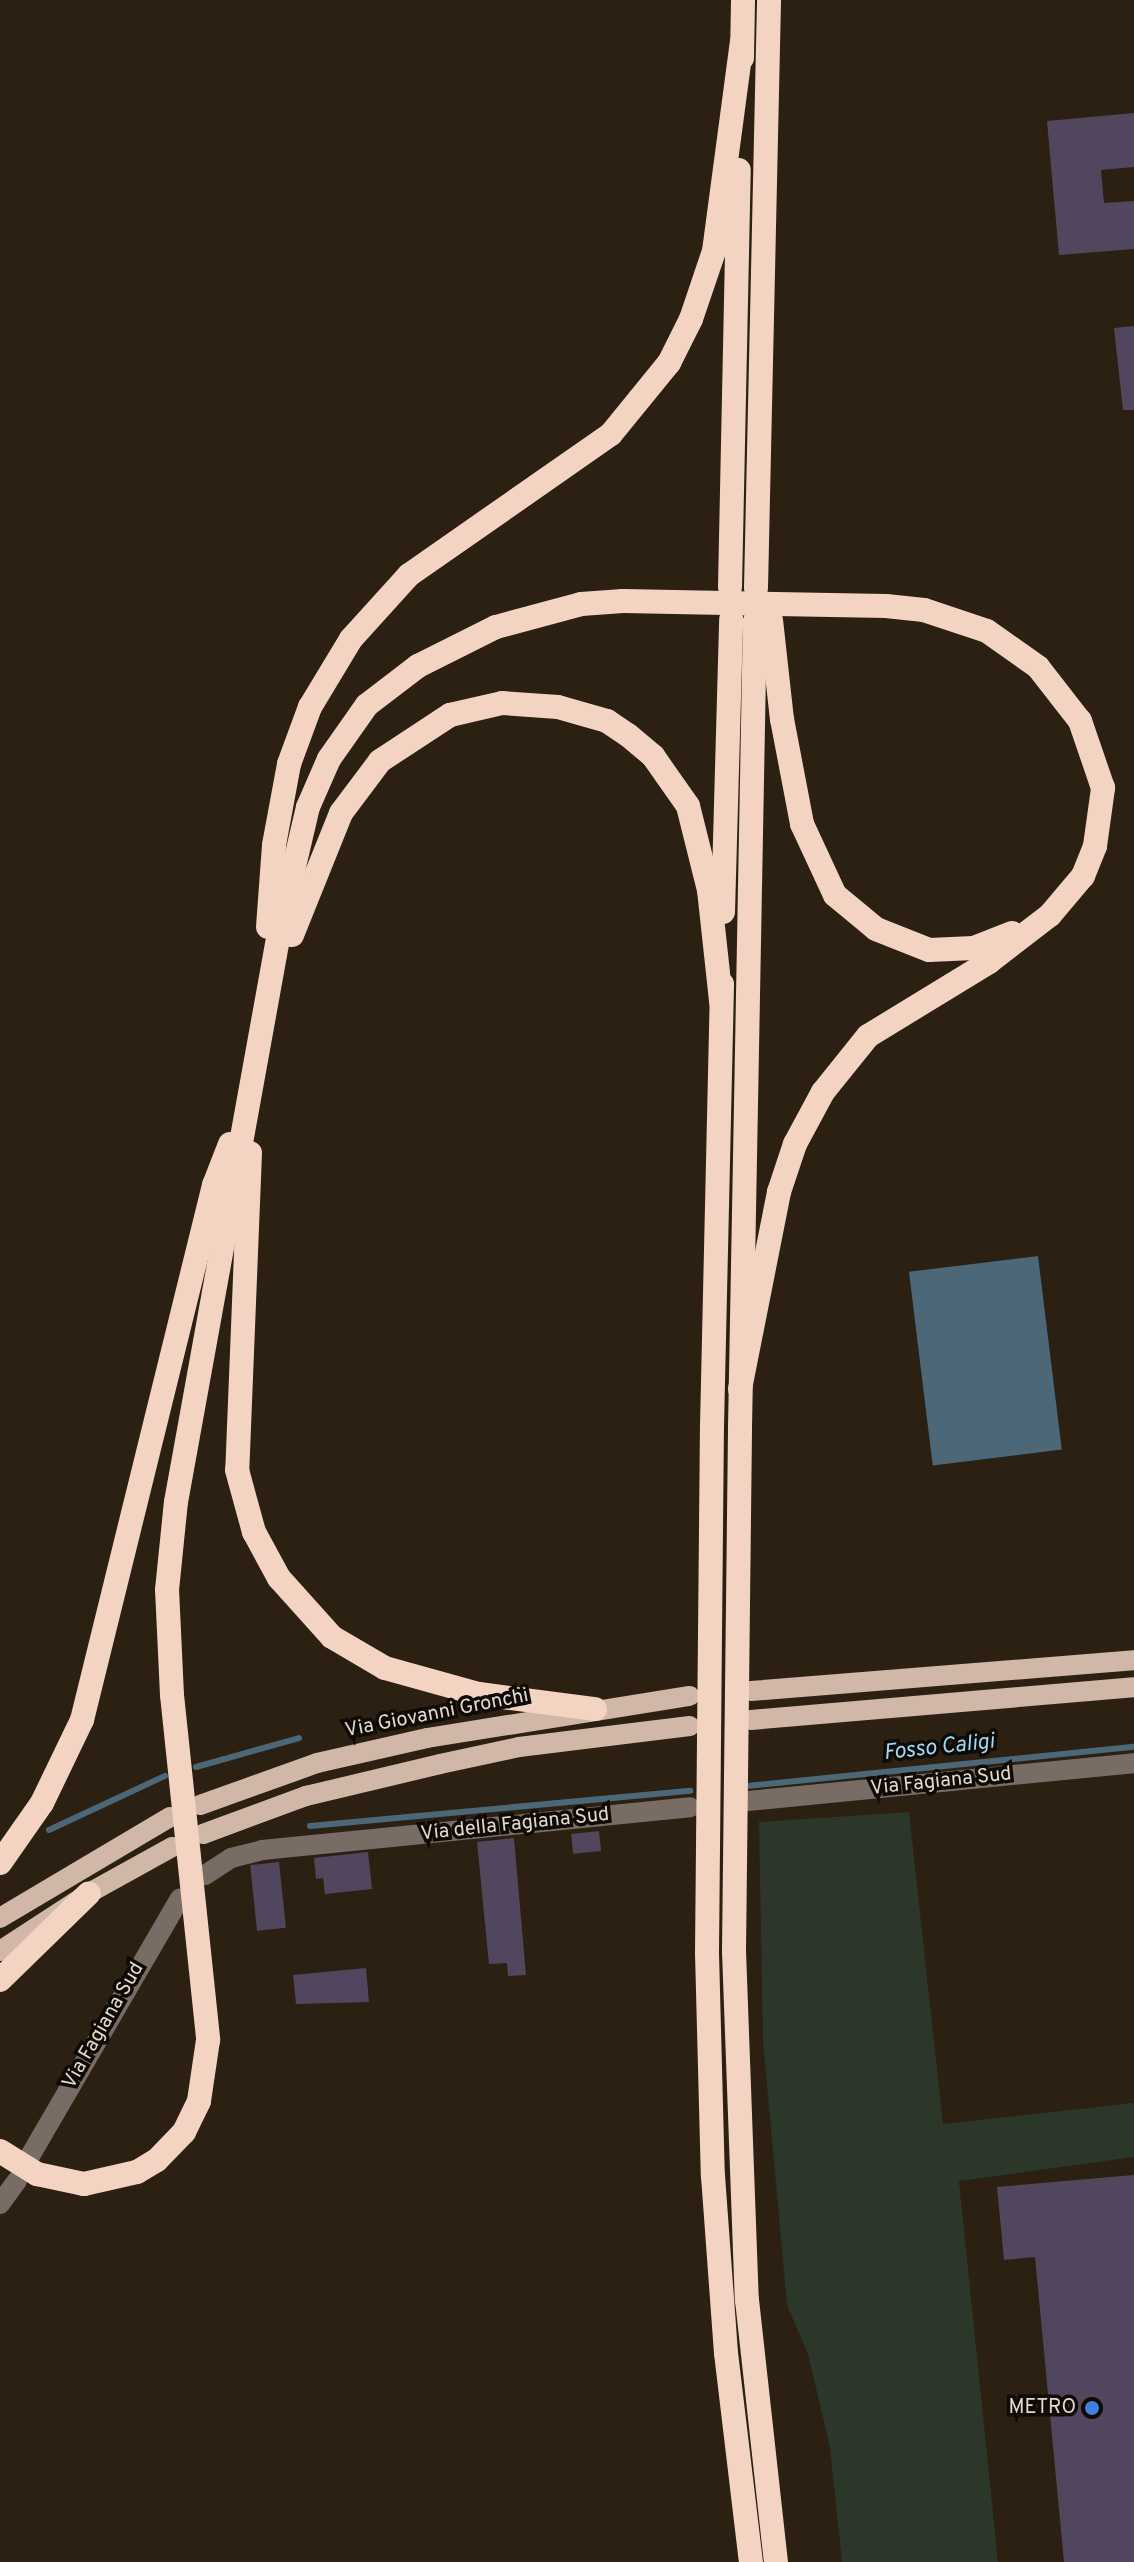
<!DOCTYPE html>
<html>
<head>
<meta charset="utf-8">
<style>
  body { margin:0 }
  #map { position:relative; width:1134px; height:2562px; overflow:hidden; background:#2b2011; font-family:Overpass,sans-serif }
  div>[style] { position:absolute }
  [style*='--x'] { left:calc(var(--x)*1px); top:calc(var(--y)*1px); width:calc(var(--w)*1px); rotate:calc(var(--a)*1deg) }
  .green>* { inset:0; background:#2b3729 }
  .water>* { inset:0; background:#4c6878; transform-origin:0 0 }
  .stream>* { height:6px; margin:-3px; padding:0 3px; transform-origin:3px; border-radius:3px; background:#4c6878 }
  .building>* { inset:0; background:#52465e; transform-origin:0 0 }
  .minor>* { height:20px; margin:-10px; padding:0 10px; transform-origin:10px; border-radius:10px; background:#786c65 }
  .major>* { height:20px; margin:-10px; padding:0 10px; transform-origin:10px; border-radius:10px; background:#d0b7a8 }
  .highway>* { height:24px; margin:-12px; padding:0 12px; transform-origin:12px; border-radius:12px; background:#f3d4c3 }
  .highway-bridge>* { height:24px; margin:-12px; padding:0 12px; transform-origin:12px; border-radius:12px; background:#f3d4c3 }
  .dots>* { width:22px; height:22px; translate:-50% -50%; box-sizing:border-box; border:4px solid #0f0a05; border-radius:50% }
  span { translate:-50% -50%; white-space:nowrap; text-align:center; line-height:1.15; -webkit-text-stroke:7px #0f0a05; paint-order:stroke }
  .street-label { font-size:20px; color:#e0d9cf }
  .poi-label { font-size:20px; color:#e0d9cf }
  .right { translate:-100% -50%; text-align:right }
  .water-label { font-size:22px; color:#a1d9f8; font-style:italic }
</style>
</head>
<body>
<div id="map">
  <div class="green">
    <i style="clip-path:polygon(909px 1812px,943px 2124px,1134px 2103px,1134px 2157px,959px 2181px,998px 2562px,842px 2562px,830px 2448px,808px 2354px,787px 2305px,763px 2041px,759px 1822px)"></i>
  </div>
  <div class="water">
    <i style="left:1038px;top:1256px;width:195px;height:130px;rotate:83deg"></i>
  </div>
  <div class="stream">
    <i style="--x:196;--y:1767;--w:107;--a:-15.7"></i>
    <i style="--x:747;--y:1786;--w:389;--a:-5.8"></i>
    <i style="--x:310;--y:1826;--w:382;--a:-5.3"></i>
    <i style="--x:49;--y:1830;--w:128;--a:-25"></i>
  </div>
  <div class="building">
    <i style="clip-path:polygon(1134px 113px,1134px 167px,1101px 170px,1104px 203px,1134px 201px,1134px 249px,1059px 255px,1047px 121px)"></i>
    <i style="clip-path:polygon(1134px 326px,1134px 410px,1123px 410px,1114px 328px)"></i>
    <i style="left:599px;top:1831px;width:20px;height:28px;rotate:84deg"></i>
    <i style="clip-path:polygon(514px 1838px,526px 1975px,508px 1976px,507px 1963px,489px 1964px,477px 1842px)"></i>
    <i style="clip-path:polygon(368px 1852px,372px 1889px,325px 1894px,323px 1878px,316px 1879px,314px 1858px)"></i>
    <i style="left:279px;top:1862px;width:66px;height:29px;rotate:84deg"></i>
    <i style="clip-path:polygon(366px 1968px,369px 2002px,296px 2004px,293px 1975px)"></i>
    <i style="clip-path:polygon(1134px 2175px,1134px 2562px,1064px 2562px,1035px 2257px,1004px 2260px,997px 2187px)"></i>
  </div>
  <div class="minor">
    <i style="--x:748;--y:1801;--w:388;--a:-5.6"></i>
    <i style="--x:205;--y:1875;--w:31;--a:-33"></i>
    <i style="--x:231;--y:1858;--w:32;--a:-14"></i>
    <i style="--x:262;--y:1850;--w:430;--a:-5.7"></i>
    <i style="--x:30;--y:2156;--w:298;--a:-59.8"></i>
    <i style="--x:0;--y:2204;--w:29;--a:-54"></i>
  </div>
  <div class="major">
    <i style="--x:751;--y:1691;--w:384;--a:-4.6"></i>
    <i style="--x:751;--y:1720;--w:384;--a:-4.9"></i>
    <i style="--x:200;--y:1805;--w:124;--a:-19.7"></i>
    <i style="--x:317;--y:1763;--w:113;--a:-12.8"></i>
    <i style="--x:427;--y:1738;--w:266;--a:-9.1"></i>
    <i style="--x:203;--y:1834;--w:110;--a:-20.3"></i>
    <i style="--x:306;--y:1796;--w:138;--a:-13.4"></i>
    <i style="--x:440;--y:1764;--w:81;--a:-12.1"></i>
    <i style="--x:519;--y:1747;--w:172;--a:-7"></i>
    <i style="--x:0;--y:1918;--w:198;--a:-30.7"></i>
    <i style="--x:0;--y:1951;--w:106;--a:-33.1"></i>
    <i style="--x:89;--y:1893;--w:95;--a:-29"></i>
  </div>
  <div class="highway">
    <i style="--x:742;--y:58;--w:58;--a:-89"></i>
    <i style="--x:730;--y:587;--w:417;--a:-88.8"></i>
    <i style="--x:756;--y:588;--w:588;--a:-88.73"></i>
    <i style="--x:771;--y:620;--w:100;--a:83.7"></i>
    <i style="--x:782;--y:719;--w:107;--a:79.2"></i>
    <i style="--x:802;--y:824;--w:78;--a:65.1"></i>
    <i style="--x:835;--y:895;--w:53;--a:39.7"></i>
    <i style="--x:876;--y:929;--w:57;--a:21.6"></i>
    <i style="--x:929;--y:950;--w:45;--a:-2.5"></i>
    <i style="--x:974;--y:948;--w:41;--a:-21.5"></i>
    <i style="--x:723;--y:912;--w:293;--a:-88.4"></i>
    <i style="--x:268;--y:927;--w:82;--a:-85.8"></i>
    <i style="--x:274;--y:845;--w:82;--a:-79.5"></i>
    <i style="--x:289;--y:764;--w:61;--a:-69.8"></i>
    <i style="--x:310;--y:707;--w:79;--a:-58.9"></i>
    <i style="--x:351;--y:639;--w:86;--a:-47.8"></i>
    <i style="--x:409;--y:575;--w:246;--a:-34.9"></i>
    <i style="--x:611;--y:434;--w:92;--a:-50.8"></i>
    <i style="--x:669;--y:363;--w:49;--a:-63.4"></i>
    <i style="--x:691;--y:319;--w:72;--a:-71.3"></i>
    <i style="--x:714;--y:251;--w:211;--a:-82.4"></i>
    <i style="--x:292;--y:935;--w:131;--a:-68.1"></i>
    <i style="--x:341;--y:813;--w:65;--a:-53.1"></i>
    <i style="--x:380;--y:761;--w:84;--a:-33.3"></i>
    <i style="--x:450;--y:715;--w:53;--a:-13"></i>
    <i style="--x:502;--y:703;--w:56;--a:4.1"></i>
    <i style="--x:558;--y:707;--w:51;--a:15.9"></i>
    <i style="--x:607;--y:721;--w:25;--a:34"></i>
    <i style="--x:628;--y:735;--w:33;--a:40"></i>
    <i style="--x:653;--y:756;--w:61;--a:55"></i>
    <i style="--x:688;--y:806;--w:87;--a:76"></i>
    <i style="--x:709;--y:890;--w:112;--a:83.8"></i>
    <i style="--x:250;--y:1153;--w:317;--a:92.3"></i>
    <i style="--x:237;--y:1470;--w:64;--a:74.7"></i>
    <i style="--x:254;--y:1532;--w:52;--a:61.5"></i>
    <i style="--x:279;--y:1578;--w:79;--a:48.1"></i>
    <i style="--x:332;--y:1637;--w:61;--a:30.3"></i>
    <i style="--x:385;--y:1668;--w:98;--a:15.5"></i>
    <i style="--x:479;--y:1694;--w:117;--a:7.4"></i>
    <i style="--x:740;--y:1389;--w:201;--a:-78.8"></i>
    <i style="--x:779;--y:1192;--w:51;--a:-71.6"></i>
    <i style="--x:795;--y:1144;--w:59;--a:-61.7"></i>
    <i style="--x:823;--y:1092;--w:72;--a:-51.2"></i>
    <i style="--x:868;--y:1036;--w:142;--a:-31.4"></i>
    <i style="--x:989;--y:962;--w:77;--a:-37.6"></i>
    <i style="--x:1050;--y:915;--w:51;--a:-49.8"></i>
    <i style="--x:1083;--y:876;--w:32;--a:-68"></i>
    <i style="--x:1095;--y:846;--w:59;--a:-82.1"></i>
    <i style="--x:1103;--y:788;--w:71;--a:-108.9"></i>
    <i style="--x:1080;--y:721;--w:68;--a:-127.9"></i>
    <i style="--x:1038;--y:667;--w:62;--a:-144.8"></i>
    <i style="--x:712;--y:1426;--w:442;--a:-88.7"></i>
    <i style="--x:740;--y:1428;--w:807;--a:-88.94"></i>
    <i style="--x:172;--y:1695;--w:105;--a:-92.7"></i>
    <i style="--x:167;--y:1590;--w:88;--a:-84.2"></i>
    <i style="--x:176;--y:1502;--w:589;--a:-79.74"></i>
    <i style="--x:281;--y:922;--w:118;--a:-76.8"></i>
    <i style="--x:308;--y:807;--w:52;--a:-66.4"></i>
    <i style="--x:329;--y:759;--w:66;--a:-54.9"></i>
    <i style="--x:367;--y:705;--w:64;--a:-37.4"></i>
    <i style="--x:418;--y:666;--w:87;--a:-26.6"></i>
    <i style="--x:0;--y:1863;--w:73;--a:-55"></i>
    <i style="--x:42;--y:1803;--w:92;--a:-64.3"></i>
    <i style="--x:82;--y:1720;--w:551;--a:-76.14"></i>
    <i style="--x:214;--y:1185;--w:44;--a:-68.7"></i>
    <i style="--x:734;--y:1951;--w:349;--a:87.9"></i>
    <i style="--x:747;--y:2300;--w:264;--a:83.7"></i>
    <i style="--x:707;--y:1953;--w:223;--a:88.5"></i>
    <i style="--x:713;--y:2176;--w:177;--a:85.8"></i>
    <i style="--x:726;--y:2353;--w:210;--a:83.2"></i>
    <i style="--x:0;--y:1980;--w:124;--a:-44.3"></i>
    <i style="--x:0;--y:2151;--w:44;--a:31.9"></i>
    <i style="--x:37;--y:2174;--w:48;--a:12"></i>
    <i style="--x:84;--y:2184;--w:54;--a:-12.8"></i>
    <i style="--x:137;--y:2172;--w:23;--a:-31"></i>
    <i style="--x:157;--y:2160;--w:39;--a:-46"></i>
    <i style="--x:184;--y:2132;--w:34;--a:-64"></i>
    <i style="--x:199;--y:2101;--w:62;--a:-81.6"></i>
  </div>
  <div class="highway-bridge">
    <i style="--x:496;--y:627;--w:88;--a:-15.1"></i>
    <i style="--x:581;--y:604;--w:42;--a:-4.1"></i>
    <i style="--x:623;--y:601;--w:263;--a:1.1"></i>
    <i style="--x:886;--y:606;--w:38;--a:6"></i>
    <i style="--x:924;--y:610;--w:66;--a:18.4"></i>
    <i style="--x:172;--y:1695;--w:347;--a:84"></i>
    <i style="--x:734;--y:1951;--w:523;--a:-89.34"></i>
    <i style="--x:707;--y:1953;--w:527;--a:-89.46"></i>
  </div>
  <div class="dots">
    <i style="left:1092px;top:2408px;background:#3f7fe0"></i>
  </div>
  <div class="street-label">
    <span style="left:437px;top:1714px;rotate:-11deg">Via Giovanni Gronchi</span>
    <span style="left:941px;top:1782px;rotate:-6deg">Via Fagiana Sud</span>
    <span style="left:515px;top:1825px;rotate:-6deg">Via della Fagiana Sud</span>
    <span style="left:104px;top:2026px;rotate:-60deg">Via Fagiana Sud</span>
  </div>
  <div class="poi-label">
    <span class="right" style="left:1076px;top:2408px">METRO</span>
  </div>
  <div class="water-label">
    <span style="left:939px;top:1748px;rotate:-6deg">Fosso Caligi</span>
  </div>
</div>
</body>
</html>
